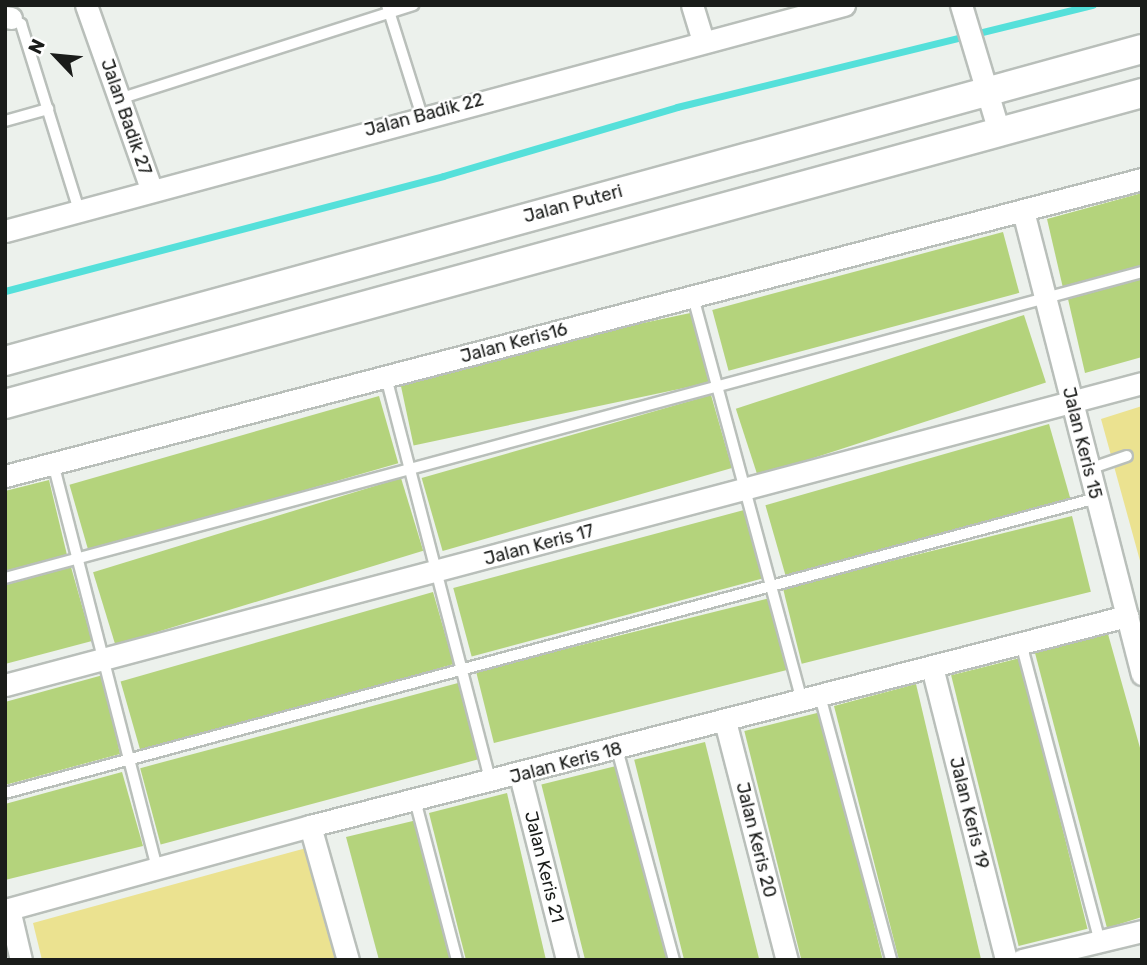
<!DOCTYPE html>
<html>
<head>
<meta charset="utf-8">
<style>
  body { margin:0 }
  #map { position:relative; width:1147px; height:965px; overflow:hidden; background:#ecf1ec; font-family:Rubik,sans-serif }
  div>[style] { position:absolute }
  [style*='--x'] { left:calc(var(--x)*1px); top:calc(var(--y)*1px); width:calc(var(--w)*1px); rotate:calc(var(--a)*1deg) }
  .green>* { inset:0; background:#ebe290 }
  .stream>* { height:7px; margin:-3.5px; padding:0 3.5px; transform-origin:3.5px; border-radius:3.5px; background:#55e0da }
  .building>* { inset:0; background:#b4d37c; transform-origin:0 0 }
  .roads { filter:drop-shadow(2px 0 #b9bfba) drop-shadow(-2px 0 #b9bfba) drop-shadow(0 2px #b9bfba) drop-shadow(0 -2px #b9bfba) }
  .lane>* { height:10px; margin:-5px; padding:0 5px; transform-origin:5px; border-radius:5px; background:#fff }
  .street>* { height:21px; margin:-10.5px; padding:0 10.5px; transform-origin:10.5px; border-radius:10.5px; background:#fff }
  .secondary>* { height:28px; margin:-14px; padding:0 14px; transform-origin:14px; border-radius:14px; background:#fff }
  span { translate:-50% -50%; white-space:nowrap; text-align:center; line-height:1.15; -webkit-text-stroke:5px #fff; paint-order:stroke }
  .street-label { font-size:18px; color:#1a1c1a }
  .frame { position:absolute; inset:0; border:7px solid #1a1c1a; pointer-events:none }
  .north { position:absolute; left:21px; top:21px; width:70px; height:70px; -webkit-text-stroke:5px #fff; paint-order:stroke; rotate:296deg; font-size:19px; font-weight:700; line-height:28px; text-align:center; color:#1a1c1a }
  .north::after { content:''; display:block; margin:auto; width:24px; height:32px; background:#1a1c1a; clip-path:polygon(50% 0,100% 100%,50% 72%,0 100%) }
</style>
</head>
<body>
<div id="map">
  <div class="green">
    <i style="clip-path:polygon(1142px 406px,1142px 568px,1101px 419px)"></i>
    <i style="clip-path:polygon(310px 847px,341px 960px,42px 960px,33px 923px)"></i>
  </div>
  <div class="stream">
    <i style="--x:5;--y:291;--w:453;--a:-14.7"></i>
    <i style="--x:443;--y:176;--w:244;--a:-16.4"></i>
    <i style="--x:677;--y:107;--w:428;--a:-13.8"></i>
  </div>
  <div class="building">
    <i style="clip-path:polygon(1142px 193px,1142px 266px,1063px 288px,1047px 219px)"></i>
    <i style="left:1003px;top:232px;width:63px;height:301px;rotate:75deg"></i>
    <i style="clip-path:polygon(1142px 279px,1142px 357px,1085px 373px,1068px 299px)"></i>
    <i style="left:695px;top:312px;width:72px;height:303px;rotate:78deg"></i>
    <i style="left:1024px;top:315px;width:71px;height:303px;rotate:72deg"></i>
    <i style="left:711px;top:395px;width:76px;height:301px;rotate:74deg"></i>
    <i style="left:379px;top:396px;width:70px;height:322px;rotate:74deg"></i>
    <i style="left:1049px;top:424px;width:78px;height:295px;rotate:74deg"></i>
    <i style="left:401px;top:478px;width:76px;height:322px;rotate:73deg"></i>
    <i style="clip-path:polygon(49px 480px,67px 555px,5px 571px,5px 491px)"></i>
    <i style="left:744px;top:510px;width:71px;height:301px;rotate:75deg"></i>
    <i style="left:1072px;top:516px;width:78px;height:298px;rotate:76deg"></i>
    <i style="clip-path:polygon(71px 567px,92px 641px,5px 664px,5px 585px)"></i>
    <i style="left:433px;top:592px;width:75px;height:325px;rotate:74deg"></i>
    <i style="left:770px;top:598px;width:74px;height:303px;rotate:76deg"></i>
    <i style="clip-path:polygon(1108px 634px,1142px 755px,1142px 917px,1107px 928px,1035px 653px)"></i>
    <i style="left:1020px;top:658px;width:279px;height:71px;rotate:76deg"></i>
    <i style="clip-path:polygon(103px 675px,120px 754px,5px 785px,5px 702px)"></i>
    <i style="left:458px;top:683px;width:79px;height:329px;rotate:75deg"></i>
    <i style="clip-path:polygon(916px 684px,981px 959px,979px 960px,899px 960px,834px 706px)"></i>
    <i style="left:821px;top:712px;width:255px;height:79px;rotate:76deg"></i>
    <i style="left:705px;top:742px;width:225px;height:73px;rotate:76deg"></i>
    <i style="left:620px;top:765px;width:201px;height:81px;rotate:76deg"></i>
    <i style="clip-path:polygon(122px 772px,143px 846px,5px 880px,5px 804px)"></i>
    <i style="clip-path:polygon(507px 793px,546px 960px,466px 960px,429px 813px)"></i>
    <i style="clip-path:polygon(417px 820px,452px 960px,379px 960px,346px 837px)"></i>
  </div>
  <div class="roads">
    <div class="lane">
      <i style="--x:387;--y:5;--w:116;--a:72.5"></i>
      <i style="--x:11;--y:18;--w:12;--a:31"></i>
      <i style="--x:21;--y:24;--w:195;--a:72.7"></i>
      <i style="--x:119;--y:99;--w:309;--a:-17.7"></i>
      <i style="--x:5;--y:121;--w:45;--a:-15.6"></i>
      <i style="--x:693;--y:297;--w:418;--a:74.9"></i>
      <i style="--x:386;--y:377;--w:418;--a:75.5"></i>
      <i style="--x:53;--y:463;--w:418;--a:75.6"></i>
      <i style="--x:1089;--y:469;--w:40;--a:-18.9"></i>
      <i style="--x:5;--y:578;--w:1177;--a:-15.06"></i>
      <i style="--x:1021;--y:643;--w:308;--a:75.2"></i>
      <i style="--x:820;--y:696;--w:273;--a:74.9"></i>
      <i style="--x:617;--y:749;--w:219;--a:74.9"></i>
      <i style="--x:5;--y:793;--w:1131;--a:-15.12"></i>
      <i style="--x:415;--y:800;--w:165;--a:75.3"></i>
    </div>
    <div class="street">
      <i style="--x:86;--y:5;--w:195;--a:70.5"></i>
      <i style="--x:692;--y:5;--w:37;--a:73"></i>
      <i style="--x:961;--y:5;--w:133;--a:73.3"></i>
      <i style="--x:5;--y:17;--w:6;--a:9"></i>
      <i style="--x:1023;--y:211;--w:478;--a:75.6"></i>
      <i style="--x:5;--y:231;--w:869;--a:-15.08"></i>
      <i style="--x:5;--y:476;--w:1175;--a:-14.64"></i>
      <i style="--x:932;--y:667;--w:302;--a:75.8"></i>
      <i style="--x:5;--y:685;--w:1176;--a:-14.87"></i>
      <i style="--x:725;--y:721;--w:247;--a:75.5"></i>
      <i style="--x:520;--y:775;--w:191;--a:75.7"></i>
      <i style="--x:310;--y:826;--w:139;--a:74.2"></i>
      <i style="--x:9;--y:909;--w:52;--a:76.8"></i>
      <i style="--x:5;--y:910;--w:316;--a:-15.4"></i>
      <i style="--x:310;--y:826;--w:844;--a:-14.42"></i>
      <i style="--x:1022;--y:960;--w:123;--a:-13.6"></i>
    </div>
    <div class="secondary">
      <i style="--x:5;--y:361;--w:1179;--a:-15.34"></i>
      <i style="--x:5;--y:404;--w:1179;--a:-15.3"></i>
    </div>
  </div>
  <div class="street-label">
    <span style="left:424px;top:115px;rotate:-15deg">Jalan Badik 22</span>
    <span style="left:126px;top:117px;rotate:71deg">Jalan Badik 27</span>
    <span style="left:573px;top:204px;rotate:-15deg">Jalan Puteri</span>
    <span style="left:514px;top:343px;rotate:-15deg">Jalan Keris16</span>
    <span style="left:1082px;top:443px;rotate:76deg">Jalan Keris 15</span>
    <span style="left:539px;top:545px;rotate:-15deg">Jalan Keris 17</span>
    <span style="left:566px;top:763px;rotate:-15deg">Jalan Keris 18</span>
    <span style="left:969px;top:813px;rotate:76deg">Jalan Keris 19</span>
    <span style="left:756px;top:840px;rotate:76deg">Jalan Keris 20</span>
    <span style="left:544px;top:867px;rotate:76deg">Jalan Keris 21</span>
  </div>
  <div class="frame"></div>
  <div class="north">N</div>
</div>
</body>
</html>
